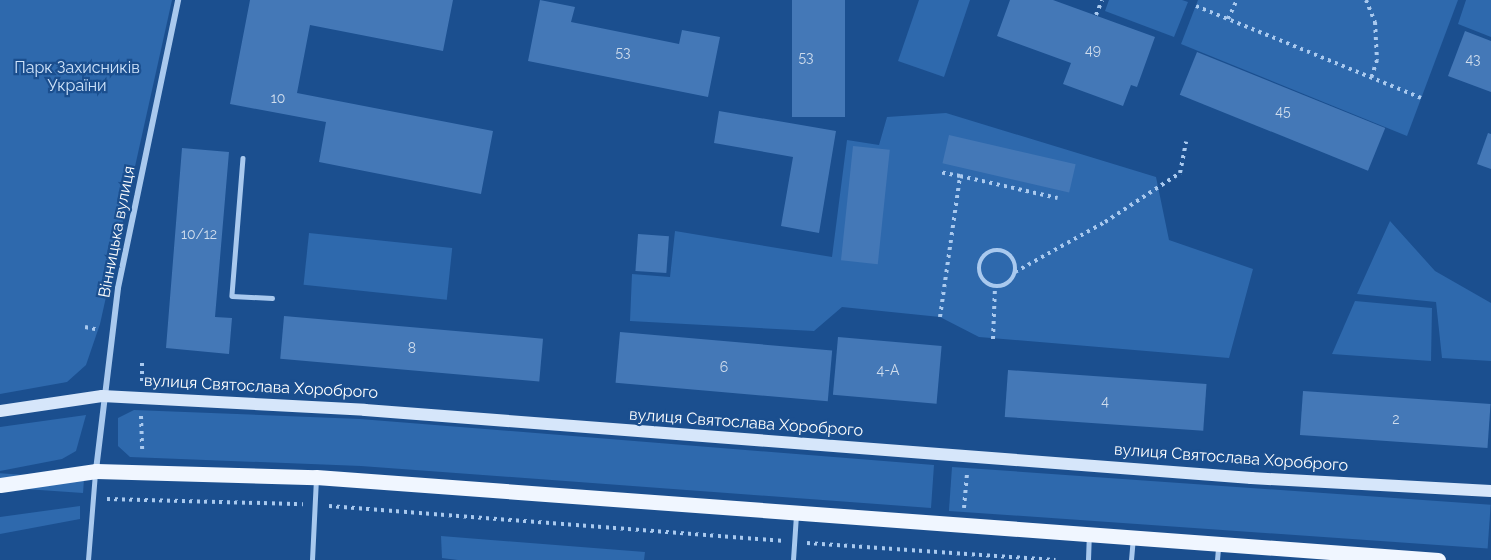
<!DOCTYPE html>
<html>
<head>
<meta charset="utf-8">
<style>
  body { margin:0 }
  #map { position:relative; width:1491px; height:560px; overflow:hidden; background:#1b4f8f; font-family:Raleway,sans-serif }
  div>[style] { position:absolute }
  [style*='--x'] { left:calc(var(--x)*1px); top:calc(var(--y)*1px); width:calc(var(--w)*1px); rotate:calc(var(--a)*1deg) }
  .green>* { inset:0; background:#2e69ad; transform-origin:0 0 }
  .building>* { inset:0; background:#4478b7; transform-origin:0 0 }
  .path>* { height:4px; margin-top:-2px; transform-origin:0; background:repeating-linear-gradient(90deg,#a9c9ee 0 3px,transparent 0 7.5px) }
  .path>.ring { margin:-2px; padding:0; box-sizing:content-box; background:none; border:4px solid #a9c9ee; border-radius:50% }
  .lane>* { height:4.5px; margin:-2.25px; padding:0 2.25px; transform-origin:2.25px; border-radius:2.25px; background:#a9c9ee }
  .street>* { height:6px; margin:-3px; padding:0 3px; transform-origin:3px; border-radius:3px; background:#a9c9ee }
  .secondary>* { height:12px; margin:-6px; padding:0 6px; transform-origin:6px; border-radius:6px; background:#d6e6fa }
  .primary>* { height:15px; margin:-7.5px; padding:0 7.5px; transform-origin:7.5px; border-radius:7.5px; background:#f0f6ff }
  span { translate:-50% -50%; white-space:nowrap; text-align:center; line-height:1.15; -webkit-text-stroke:4.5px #1b4f8f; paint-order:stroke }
  .number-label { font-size:14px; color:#d0dded }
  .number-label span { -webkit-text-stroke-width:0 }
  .park-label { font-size:16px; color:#cfe3fa }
  .street-label { font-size:16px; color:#fff }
</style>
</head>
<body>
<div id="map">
  <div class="green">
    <i style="clip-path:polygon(0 0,172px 0,100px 324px,86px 365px,67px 382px,0 394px)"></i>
    <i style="clip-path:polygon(919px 0,970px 0,944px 77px,898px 61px)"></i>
    <i style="clip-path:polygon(1109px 0,1182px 0,1188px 2px,1174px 37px,1105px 11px)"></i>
    <i style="clip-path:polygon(1198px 0,1458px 0,1407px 136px,1181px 44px)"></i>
    <i style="clip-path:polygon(1466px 0,1491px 0,1491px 37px,1458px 24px)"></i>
    <i style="clip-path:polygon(946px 113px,1156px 177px,1169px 240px,1253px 269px,1229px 358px,979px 337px,940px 317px,842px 307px,814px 331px,630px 321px,632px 274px,670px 277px,675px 231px,832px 257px,847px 140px,879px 145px,887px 117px)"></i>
    <i style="clip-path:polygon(1390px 221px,1435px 271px,1491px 303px,1491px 361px,1442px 358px,1436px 302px,1357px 294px)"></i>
    <i style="left:309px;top:233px;width:144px;height:52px;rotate:6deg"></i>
    <i style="clip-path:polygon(1355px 301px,1432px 308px,1431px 361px,1332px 354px)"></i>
    <i style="clip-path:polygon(134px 410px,360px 419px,934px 465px,931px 508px,361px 466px,130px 457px,118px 446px,118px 418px)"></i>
    <i style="clip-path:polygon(86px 415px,76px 451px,62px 459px,0 471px,0 427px)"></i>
    <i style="left:952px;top:467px;width:540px;height:44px;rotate:4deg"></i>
    <i style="left:84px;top:479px;width:14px;height:85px;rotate:94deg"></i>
    <i style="clip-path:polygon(80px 506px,80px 519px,0 534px,0 517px)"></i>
    <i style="clip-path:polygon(441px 536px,645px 552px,644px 560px,458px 560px,442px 558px)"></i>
  </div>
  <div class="building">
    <i style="clip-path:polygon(250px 0,453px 0,443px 51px,310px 25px,297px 93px,493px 131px,481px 194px,319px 162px,326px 122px,230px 104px)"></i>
    <i style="clip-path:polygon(540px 0,575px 7px,571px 22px,679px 44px,682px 30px,720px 37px,708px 97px,528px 61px)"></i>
    <i style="left:792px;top:0;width:53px;height:117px"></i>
    <i style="clip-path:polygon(1010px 0,1053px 0,1155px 37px,1137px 87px,1131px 85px,1123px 106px,1063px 84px,1071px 63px,997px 36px)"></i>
    <i style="clip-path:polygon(1465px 31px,1491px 41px,1491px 92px,1448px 76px)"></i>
    <i style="left:1197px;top:52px;width:203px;height:46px;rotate:22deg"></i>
    <i style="clip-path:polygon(719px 111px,836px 131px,819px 233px,781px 226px,793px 157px,714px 143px)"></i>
    <i style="clip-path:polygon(1488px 133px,1491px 134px,1491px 169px,1477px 164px)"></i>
    <i style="left:949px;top:135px;width:130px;height:29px;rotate:13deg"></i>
    <i style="left:853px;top:146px;width:37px;height:115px;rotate:6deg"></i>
    <i style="clip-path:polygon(182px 148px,229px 152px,215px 317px,232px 318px,229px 354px,166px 348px)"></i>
    <i style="left:638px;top:234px;width:31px;height:37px;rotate:4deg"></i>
    <i style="left:284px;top:316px;width:260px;height:43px;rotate:5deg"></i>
    <i style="left:620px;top:332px;width:213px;height:51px;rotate:5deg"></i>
    <i style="left:838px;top:337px;width:104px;height:58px;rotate:5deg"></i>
    <i style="left:1008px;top:370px;width:199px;height:47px;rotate:4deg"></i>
    <i style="left:1303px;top:391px;width:188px;height:44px;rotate:4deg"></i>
  </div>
  <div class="path">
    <i style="--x:1366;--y:0;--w:24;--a:68"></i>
    <i style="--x:1375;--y:22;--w:38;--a:87"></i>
    <i style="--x:1377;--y:60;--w:19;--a:108"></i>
    <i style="--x:1196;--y:6;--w:243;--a:22.2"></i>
    <i style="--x:1096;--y:15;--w:16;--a:-68"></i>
    <i style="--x:1228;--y:19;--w:21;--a:-65"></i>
    <i style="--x:960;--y:176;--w:100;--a:12.7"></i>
    <i class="ring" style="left:979px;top:250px;width:32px;height:32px"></i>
    <i style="--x:1015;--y:272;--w:103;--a:-29.1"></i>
    <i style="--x:1105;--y:222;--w:90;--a:-33.2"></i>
    <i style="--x:1180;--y:173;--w:32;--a:-79"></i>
    <i style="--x:940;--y:317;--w:142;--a:-81.9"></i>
    <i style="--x:960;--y:176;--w:20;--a:-169"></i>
    <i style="--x:85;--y:327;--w:14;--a:12"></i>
    <i style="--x:993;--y:339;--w:53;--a:-87.8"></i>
    <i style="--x:142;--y:381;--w:20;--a:-90"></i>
    <i style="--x:141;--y:416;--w:37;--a:88"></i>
    <i style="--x:107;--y:499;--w:196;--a:1.5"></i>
    <i style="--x:329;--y:506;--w:454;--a:4.4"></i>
    <i style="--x:964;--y:508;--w:34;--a:-85"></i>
    <i style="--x:807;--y:543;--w:249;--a:3.9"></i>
  </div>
  <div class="lane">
    <i style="--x:243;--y:158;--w:138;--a:94.6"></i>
    <i style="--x:232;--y:296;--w:40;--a:2.9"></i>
    <i style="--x:88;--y:560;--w:87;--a:-85.4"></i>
    <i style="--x:312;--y:560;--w:81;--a:-87.2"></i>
    <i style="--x:793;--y:560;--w:45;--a:-86.2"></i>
    <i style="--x:1088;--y:560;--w:24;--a:-88"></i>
    <i style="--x:1131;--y:560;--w:21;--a:-85"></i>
    <i style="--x:1217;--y:560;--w:12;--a:-85"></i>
  </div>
  <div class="street">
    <i style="--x:96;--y:470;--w:183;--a:-83.1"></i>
    <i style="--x:118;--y:288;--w:294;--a:-78.2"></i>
  </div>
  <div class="secondary">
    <i style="--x:0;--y:411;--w:103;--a:-8.4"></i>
    <i style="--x:102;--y:396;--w:263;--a:3"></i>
    <i style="--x:365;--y:410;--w:889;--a:4.39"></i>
    <i style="--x:1251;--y:478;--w:240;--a:3.1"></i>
  </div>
  <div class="primary">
    <i style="--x:0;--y:485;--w:97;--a:-8.3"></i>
    <i style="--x:96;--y:471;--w:220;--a:1.6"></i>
    <i style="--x:316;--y:477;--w:1125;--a:4.23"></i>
  </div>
  <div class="number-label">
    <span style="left:1093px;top:50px">49</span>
    <span style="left:623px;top:52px">53</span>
    <span style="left:806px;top:57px">53</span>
    <span style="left:1473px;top:59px">43</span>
    <span style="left:278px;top:98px">10</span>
    <span style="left:1283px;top:111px">45</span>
    <span style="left:199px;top:234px">10/12</span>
    <span style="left:412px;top:348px">8</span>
    <span style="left:724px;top:367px">6</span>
    <span style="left:888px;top:370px">4-А</span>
    <span style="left:1105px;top:401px">4</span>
    <span style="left:1396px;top:419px">2</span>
  </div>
  <div class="park-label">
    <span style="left:77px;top:77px">Парк Захисників<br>України</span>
  </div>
  <div class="street-label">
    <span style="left:117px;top:232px;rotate:-79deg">Вінницька вулиця</span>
    <span style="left:261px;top:387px;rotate:3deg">вулиця Святослава Хороброго</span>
    <span style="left:746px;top:423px;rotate:4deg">вулиця Святослава Хороброго</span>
    <span style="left:1231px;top:458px;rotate:4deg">вулиця Святослава Хороброго</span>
  </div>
</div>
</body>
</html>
